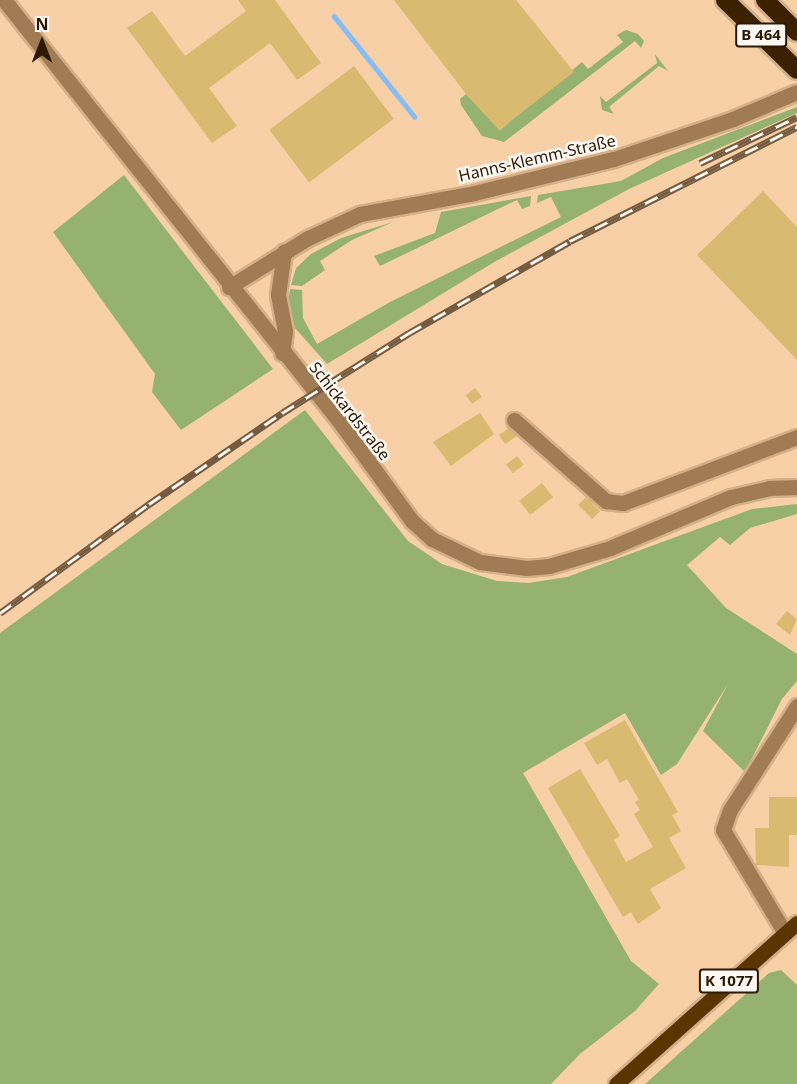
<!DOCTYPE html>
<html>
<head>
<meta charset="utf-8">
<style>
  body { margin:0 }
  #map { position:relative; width:797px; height:1084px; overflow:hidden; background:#f8d0a7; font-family:"Noto Sans",sans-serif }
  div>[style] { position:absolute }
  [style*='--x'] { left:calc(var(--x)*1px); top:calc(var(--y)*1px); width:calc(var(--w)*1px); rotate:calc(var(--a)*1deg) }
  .green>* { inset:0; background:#96b271 }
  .stream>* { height:4.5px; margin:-2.25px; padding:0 2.25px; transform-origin:2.25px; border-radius:2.25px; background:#84bef5 }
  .building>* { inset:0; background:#d9ba71; transform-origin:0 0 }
  .roads { filter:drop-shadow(2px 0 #d3af8a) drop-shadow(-2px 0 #d3af8a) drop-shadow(0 2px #d3af8a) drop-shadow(0 -2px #d3af8a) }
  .minor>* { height:15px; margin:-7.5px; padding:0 7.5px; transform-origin:7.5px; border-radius:7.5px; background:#a07b53 }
  .major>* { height:15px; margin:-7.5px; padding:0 7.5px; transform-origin:7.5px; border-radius:7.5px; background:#5b3500 }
  .highway>* { height:18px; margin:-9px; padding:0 9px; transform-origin:9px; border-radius:9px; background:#3c2100 }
  .rail>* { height:7px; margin-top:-3.5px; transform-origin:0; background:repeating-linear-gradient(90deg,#fdf8f3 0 14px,#755b3f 0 28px); box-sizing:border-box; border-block:2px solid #755b3f }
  span { translate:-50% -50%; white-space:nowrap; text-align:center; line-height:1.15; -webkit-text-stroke:5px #fdf8f3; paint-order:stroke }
  .shield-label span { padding:2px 4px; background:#fdf8f3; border:2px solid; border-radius:4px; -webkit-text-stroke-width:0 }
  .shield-label { font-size:15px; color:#2b1904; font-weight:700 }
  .street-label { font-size:16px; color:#2b1904 }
  .north { position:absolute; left:12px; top:12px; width:60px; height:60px; -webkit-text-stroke:4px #fdf8f3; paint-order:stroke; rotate:0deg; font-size:16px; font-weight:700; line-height:24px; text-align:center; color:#2b1904 }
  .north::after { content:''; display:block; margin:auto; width:21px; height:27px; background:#2b1904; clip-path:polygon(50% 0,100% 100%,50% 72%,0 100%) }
</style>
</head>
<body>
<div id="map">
  <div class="green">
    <i style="clip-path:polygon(626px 30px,638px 34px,644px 41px,641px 48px,635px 41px,504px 142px,482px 136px,461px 105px,460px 99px,466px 94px,500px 130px,582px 62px,588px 69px,623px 42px,617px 35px)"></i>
    <i style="clip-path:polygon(655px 54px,668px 71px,659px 66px,609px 107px,614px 114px,602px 110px,600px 96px,606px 102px,657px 63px)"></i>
    <i style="clip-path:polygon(797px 107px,797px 113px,629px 189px,496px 261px,327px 364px,295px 328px,288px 303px,290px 289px,302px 290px,303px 318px,317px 344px,390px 302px,561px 217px,551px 197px,537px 203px,538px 195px,621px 181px,663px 158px)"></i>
    <i style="clip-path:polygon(124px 175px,273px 369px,181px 430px,152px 392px,155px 374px,53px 232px)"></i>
    <i style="clip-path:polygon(531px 196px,530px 206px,522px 209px,517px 200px,380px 266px,374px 256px,435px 233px,441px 212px)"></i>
    <i style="clip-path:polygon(393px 222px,352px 240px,320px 261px,325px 270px,302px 286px,291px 285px,296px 268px,311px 254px,341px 238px)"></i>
    <i style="clip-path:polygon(305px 410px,408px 541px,442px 564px,497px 581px,528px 583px,567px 577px,752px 509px,797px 504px,797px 514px,750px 528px,730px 545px,720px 537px,687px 565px,726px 608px,797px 654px,797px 681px,782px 699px,745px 772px,703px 731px,728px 684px,677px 764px,661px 775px,625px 713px,523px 773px,631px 961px,659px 984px,635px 1011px,580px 1054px,551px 1084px,0 1084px,0 633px)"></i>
    <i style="clip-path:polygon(781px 970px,797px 985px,797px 1084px,645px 1084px,769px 973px)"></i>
  </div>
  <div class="stream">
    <i style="--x:334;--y:16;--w:129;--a:51.3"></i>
  </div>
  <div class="building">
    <i style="clip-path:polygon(238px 0,275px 0,321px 63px,297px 80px,270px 43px,209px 88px,237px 126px,212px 143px,127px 28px,152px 11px,185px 56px,246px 11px)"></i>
    <i style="clip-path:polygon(394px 0,516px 0,574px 72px,499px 130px,466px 94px)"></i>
    <i style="left:354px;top:66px;width:66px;height:106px;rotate:53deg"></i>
    <i style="clip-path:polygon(763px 191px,797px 227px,797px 360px,697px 255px)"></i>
    <i style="left:475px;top:388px;width:11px;height:12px;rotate:52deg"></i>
    <i style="clip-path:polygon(480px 413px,494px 434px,451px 466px,433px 442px)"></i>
    <i style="clip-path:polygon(509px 428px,517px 436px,505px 444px,499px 435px)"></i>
    <i style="left:517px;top:456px;width:11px;height:14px;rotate:52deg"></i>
    <i style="left:542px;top:483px;width:18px;height:29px;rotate:52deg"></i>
    <i style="left:586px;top:497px;width:20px;height:11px;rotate:45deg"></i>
    <i style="clip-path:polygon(787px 611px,797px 619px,790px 635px,776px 624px)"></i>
    <i style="clip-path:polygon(625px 720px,678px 812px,672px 815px,681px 831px,669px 838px,686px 868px,650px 889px,661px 908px,638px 924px,631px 912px,623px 917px,548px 788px,580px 769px,620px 836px,614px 840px,626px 862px,653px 847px,634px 814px,640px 810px,635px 802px,639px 800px,627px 779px,620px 783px,607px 759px,597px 765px,584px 743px)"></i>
    <i style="clip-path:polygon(769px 797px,797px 797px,797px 835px,789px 835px,789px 867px,756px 865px,755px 828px,769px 828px)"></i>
  </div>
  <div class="roads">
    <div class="minor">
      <i style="--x:4;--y:0;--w:538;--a:51.49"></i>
      <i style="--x:339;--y:421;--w:124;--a:53.9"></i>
      <i style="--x:412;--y:521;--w:27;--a:42"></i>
      <i style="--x:432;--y:539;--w:53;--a:25.6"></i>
      <i style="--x:480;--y:562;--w:47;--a:7.3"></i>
      <i style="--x:527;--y:568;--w:22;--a:-5"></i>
      <i style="--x:549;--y:566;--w:64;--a:-16.4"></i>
      <i style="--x:610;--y:548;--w:131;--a:-22.9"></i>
      <i style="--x:731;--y:497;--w:39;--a:-13"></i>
      <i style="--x:769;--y:488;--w:28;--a:-2"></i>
      <i style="--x:229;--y:287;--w:93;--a:-31.8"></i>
      <i style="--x:308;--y:238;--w:57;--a:-24.8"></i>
      <i style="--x:360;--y:214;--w:116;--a:-10.4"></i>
      <i style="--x:474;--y:193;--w:144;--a:-13.7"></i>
      <i style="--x:614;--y:159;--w:126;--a:-18.6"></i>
      <i style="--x:733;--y:119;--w:69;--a:-22.9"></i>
      <i style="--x:282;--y:353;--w:22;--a:-82"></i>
      <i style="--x:285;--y:331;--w:37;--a:-101"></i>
      <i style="--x:278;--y:295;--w:44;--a:-82.2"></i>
      <i style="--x:514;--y:420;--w:123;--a:41.4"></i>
      <i style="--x:606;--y:501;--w:17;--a:7"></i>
      <i style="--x:623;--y:503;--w:186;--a:-20.8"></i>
      <i style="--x:785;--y:933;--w:120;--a:-121"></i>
      <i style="--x:723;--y:830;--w:21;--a:-71"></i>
      <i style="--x:730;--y:810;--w:124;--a:-57.2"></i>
    </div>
    <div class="major">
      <i style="--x:616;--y:1084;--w:242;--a:-41.7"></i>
    </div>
    <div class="highway">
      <i style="--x:725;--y:0;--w:100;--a:44.2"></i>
      <i style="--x:765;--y:0;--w:45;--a:45"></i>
    </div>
  </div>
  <div class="rail">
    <i style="--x:700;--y:163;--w:107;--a:-25.4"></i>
    <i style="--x:0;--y:613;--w:185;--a:-36.2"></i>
    <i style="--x:149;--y:504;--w:161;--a:-34.4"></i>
    <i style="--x:282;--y:413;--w:150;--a:-32.2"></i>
    <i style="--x:409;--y:333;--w:185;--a:-29.7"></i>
    <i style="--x:570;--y:241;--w:254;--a:-26.7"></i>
  </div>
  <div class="shield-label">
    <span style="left:761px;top:35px">B 464</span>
    <span style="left:729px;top:981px">K 1077</span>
  </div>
  <div class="street-label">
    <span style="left:537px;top:158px;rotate:-13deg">Hanns-Klemm-Straße</span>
    <span style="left:350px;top:411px;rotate:52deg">Schickardstraße</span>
  </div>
  <div class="north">N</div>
</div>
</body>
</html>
